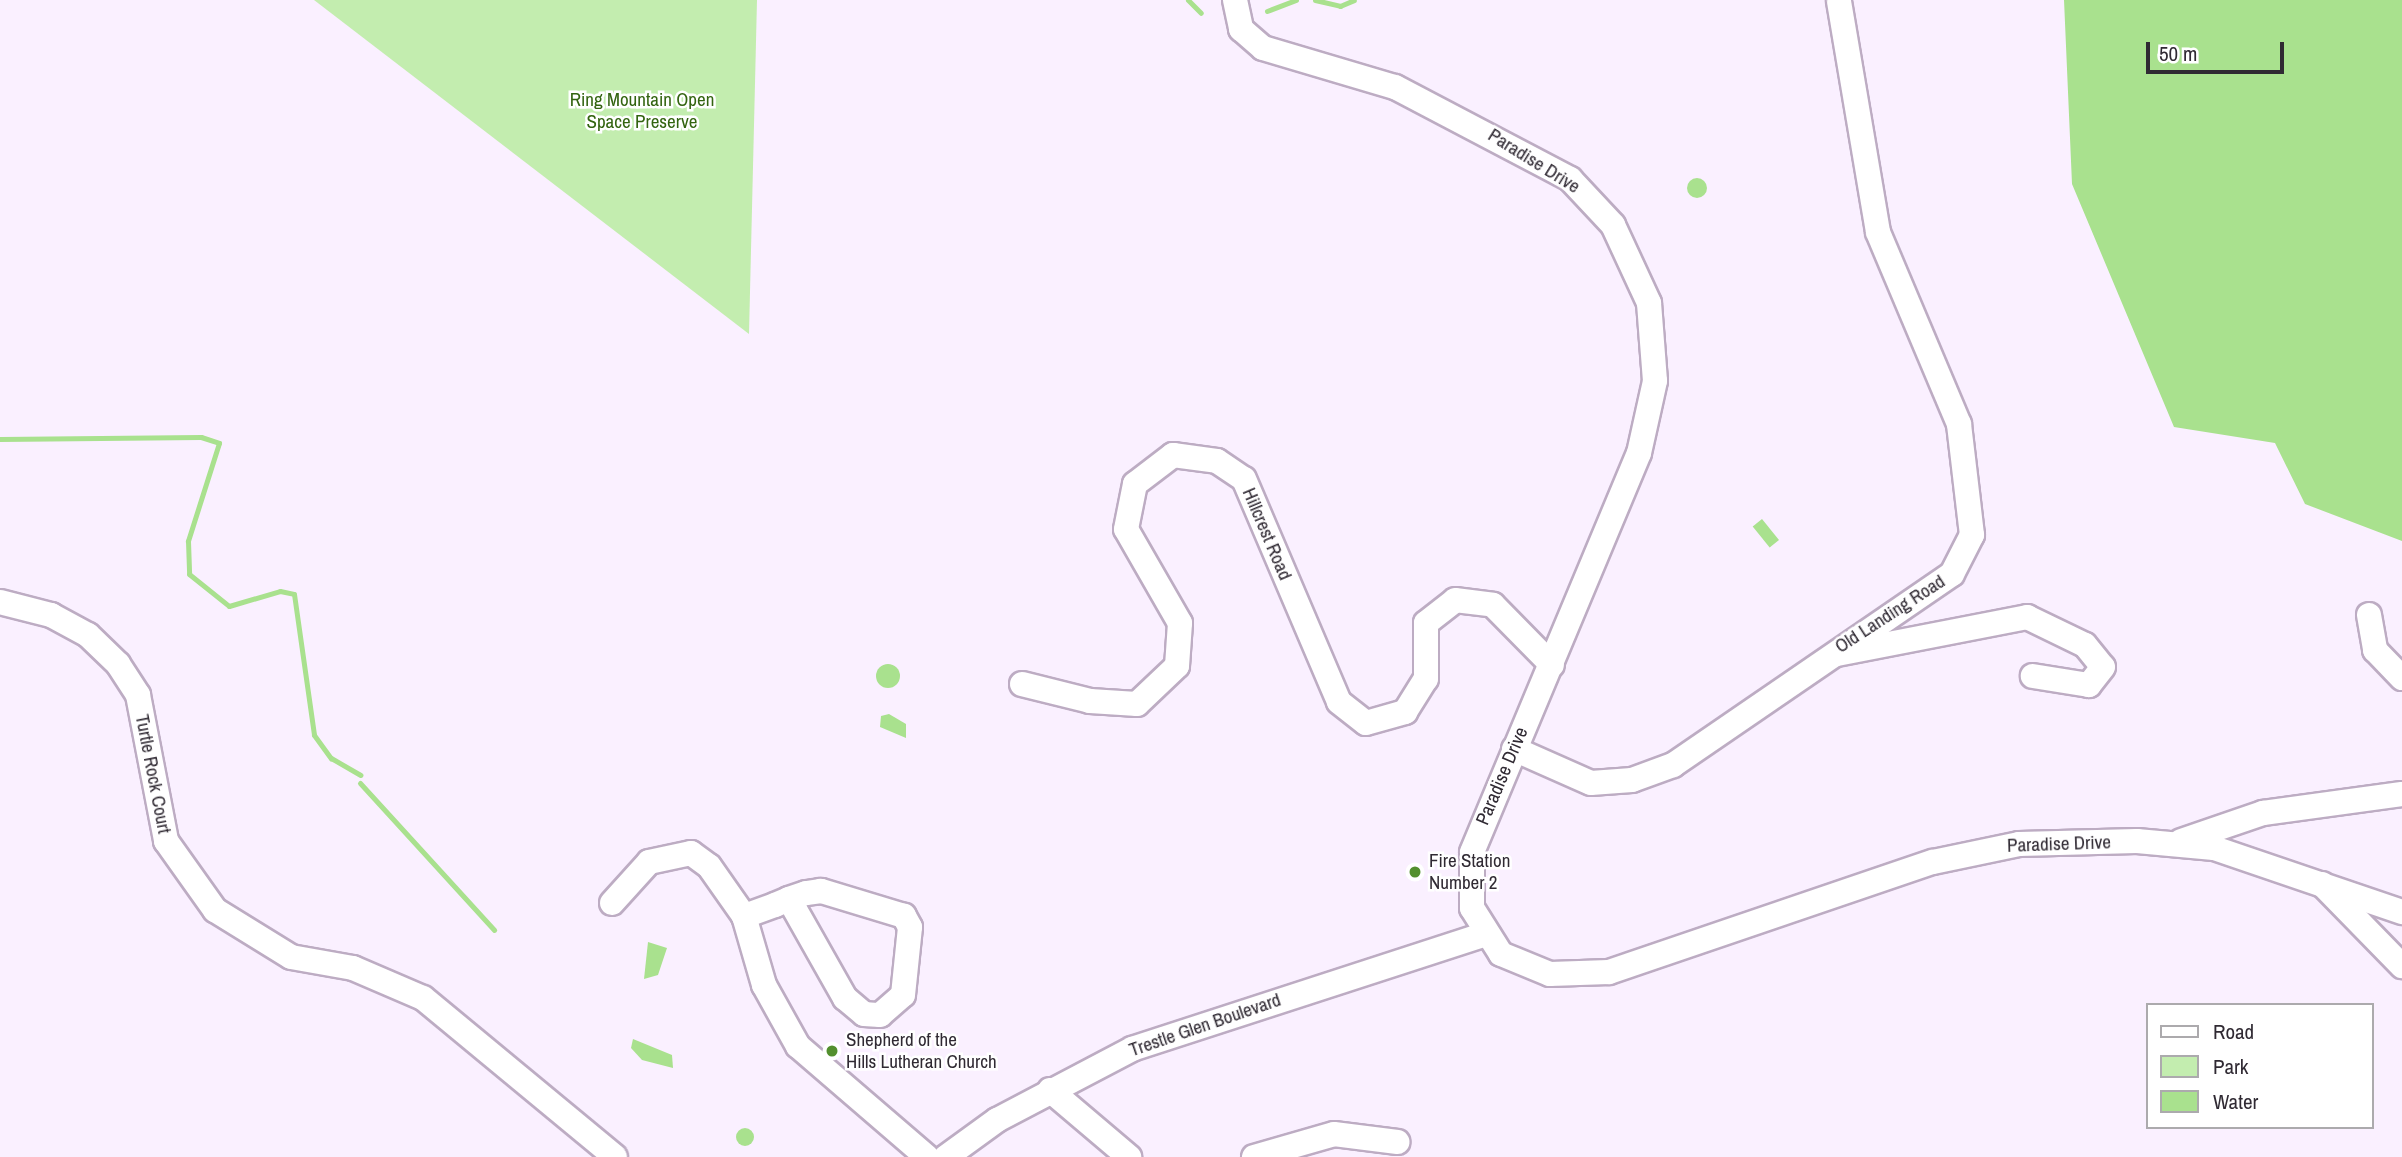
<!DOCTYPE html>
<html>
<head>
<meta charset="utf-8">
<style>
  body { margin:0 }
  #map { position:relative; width:2402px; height:1157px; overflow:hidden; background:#faf0ff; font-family:"Archivo Narrow",sans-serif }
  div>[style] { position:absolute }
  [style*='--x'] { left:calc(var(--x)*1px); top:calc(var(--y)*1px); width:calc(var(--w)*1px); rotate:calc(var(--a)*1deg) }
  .green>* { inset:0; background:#c3edaf }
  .water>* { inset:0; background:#a9e18e; transform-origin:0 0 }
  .round { border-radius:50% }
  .stream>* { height:5px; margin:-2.5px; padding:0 2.5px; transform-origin:2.5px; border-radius:2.5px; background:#a9e18e }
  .roads { filter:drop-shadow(2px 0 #bdacc3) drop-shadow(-2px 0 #bdacc3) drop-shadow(0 2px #bdacc3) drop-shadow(0 -2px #bdacc3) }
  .minor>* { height:24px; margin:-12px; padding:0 12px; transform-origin:12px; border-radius:12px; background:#fff }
  .dots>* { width:19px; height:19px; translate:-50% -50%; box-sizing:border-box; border:4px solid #fff; border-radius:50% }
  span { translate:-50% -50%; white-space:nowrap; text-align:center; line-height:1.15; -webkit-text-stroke:5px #fff; paint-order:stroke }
  .park-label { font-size:19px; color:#336410 }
  .street-label { font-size:19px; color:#302a33 }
  .poi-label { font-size:19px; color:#302a33 }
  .left { translate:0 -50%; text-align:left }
  .legend { position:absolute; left:2146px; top:1003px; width:228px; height:126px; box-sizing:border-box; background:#fff; border:2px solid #acaaad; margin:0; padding:9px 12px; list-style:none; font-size:21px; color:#302a33 }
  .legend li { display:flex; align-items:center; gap:14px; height:35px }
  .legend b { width:35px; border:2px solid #acaaad }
  .scale { position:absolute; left:2146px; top:42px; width:138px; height:32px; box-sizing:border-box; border:4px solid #302a33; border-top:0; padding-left:9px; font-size:21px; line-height:24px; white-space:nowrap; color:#302a33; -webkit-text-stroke:5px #fff; paint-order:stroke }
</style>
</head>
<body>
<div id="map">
  <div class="green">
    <i style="clip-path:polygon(314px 0,757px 0,749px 334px)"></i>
  </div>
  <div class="water">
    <i style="clip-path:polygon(2064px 0,2402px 0,2402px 541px,2305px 504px,2275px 443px,2174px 427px,2072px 184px)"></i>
    <i class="round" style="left:1687px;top:178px;width:20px;height:20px"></i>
    <i style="left:1762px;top:519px;width:27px;height:12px;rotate:51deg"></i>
    <i class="round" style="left:876px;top:664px;width:24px;height:24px"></i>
    <i style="clip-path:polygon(889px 714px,906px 724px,906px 738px,880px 727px,881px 716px)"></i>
    <i style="clip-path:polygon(648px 942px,667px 948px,658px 975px,644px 979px)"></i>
    <i style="clip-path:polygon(633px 1039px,672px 1055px,673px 1068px,642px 1060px,631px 1048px)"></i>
    <i class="round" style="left:736px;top:1128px;width:18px;height:18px"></i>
  </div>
  <div class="stream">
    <i style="--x:1188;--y:0;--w:18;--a:45"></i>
    <i style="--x:1315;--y:0;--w:26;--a:13"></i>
    <i style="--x:1340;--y:6;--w:15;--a:-23"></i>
    <i style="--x:1267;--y:11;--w:31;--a:-21"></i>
    <i style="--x:0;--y:439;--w:201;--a:-0.6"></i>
    <i style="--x:201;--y:437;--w:19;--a:18"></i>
    <i style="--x:219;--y:443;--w:103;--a:107.6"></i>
    <i style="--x:188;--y:541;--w:33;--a:88"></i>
    <i style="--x:189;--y:574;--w:51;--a:38.7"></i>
    <i style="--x:229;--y:606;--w:53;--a:-16.4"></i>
    <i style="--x:280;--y:591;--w:14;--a:12"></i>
    <i style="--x:294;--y:594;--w:142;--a:81.9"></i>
    <i style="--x:314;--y:735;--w:29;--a:54"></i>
    <i style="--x:331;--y:758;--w:34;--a:30"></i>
    <i style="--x:360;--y:783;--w:199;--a:47.6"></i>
  </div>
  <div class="roads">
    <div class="minor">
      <i style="--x:1235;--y:0;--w:30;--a:78"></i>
      <i style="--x:1241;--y:29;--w:29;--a:41"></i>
      <i style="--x:1263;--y:48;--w:138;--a:16.5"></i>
      <i style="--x:1395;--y:87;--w:198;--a:27.7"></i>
      <i style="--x:1570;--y:179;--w:63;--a:46.9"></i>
      <i style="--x:1613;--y:225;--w:86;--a:65.2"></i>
      <i style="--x:1649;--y:303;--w:78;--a:85.6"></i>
      <i style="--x:1655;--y:381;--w:74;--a:102.5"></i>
      <i style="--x:1639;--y:453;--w:433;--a:112.7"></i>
      <i style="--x:1472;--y:853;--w:55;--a:90"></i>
      <i style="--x:1472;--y:908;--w:54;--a:57.8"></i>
      <i style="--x:1501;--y:954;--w:53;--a:22.2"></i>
      <i style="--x:1550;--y:974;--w:59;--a:-1.9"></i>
      <i style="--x:1609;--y:972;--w:342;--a:-18.8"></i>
      <i style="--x:1933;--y:862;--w:88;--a:-11.8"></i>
      <i style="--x:2019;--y:844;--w:118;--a:-1.5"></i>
      <i style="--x:2137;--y:841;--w:77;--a:5.2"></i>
      <i style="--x:2214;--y:848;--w:199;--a:18.8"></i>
      <i style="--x:0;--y:602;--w:53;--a:14.3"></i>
      <i style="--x:51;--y:615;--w:42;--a:28.4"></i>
      <i style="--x:88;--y:635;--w:42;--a:44"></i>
      <i style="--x:118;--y:664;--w:37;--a:57"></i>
      <i style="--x:138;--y:695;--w:149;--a:79.1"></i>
      <i style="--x:166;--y:841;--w:85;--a:54.6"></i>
      <i style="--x:215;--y:910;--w:89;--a:31.7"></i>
      <i style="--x:291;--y:957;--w:63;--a:10.1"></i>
      <i style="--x:353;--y:968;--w:76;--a:23.2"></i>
      <i style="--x:423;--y:998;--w:249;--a:39.6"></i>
      <i style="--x:2369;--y:615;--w:36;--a:80"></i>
      <i style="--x:2375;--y:650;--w:39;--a:46"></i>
      <i style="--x:1837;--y:654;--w:194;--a:-11"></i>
      <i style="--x:2027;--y:617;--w:64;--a:25.8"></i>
      <i style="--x:2085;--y:645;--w:28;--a:51"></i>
      <i style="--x:2103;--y:667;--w:23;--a:128"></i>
      <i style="--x:2089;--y:685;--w:57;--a:-170.9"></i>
      <i style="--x:1022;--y:684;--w:70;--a:14"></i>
      <i style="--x:1090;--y:701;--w:47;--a:3.7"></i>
      <i style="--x:1137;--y:704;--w:55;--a:-43.5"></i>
      <i style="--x:1177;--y:666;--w:43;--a:-86"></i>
      <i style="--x:1180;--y:623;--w:108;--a:-119.9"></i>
      <i style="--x:1126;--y:529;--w:46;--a:-78.7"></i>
      <i style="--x:1135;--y:484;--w:48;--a:-37.3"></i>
      <i style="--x:1173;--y:455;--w:44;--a:7.8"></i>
      <i style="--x:1217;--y:461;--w:32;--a:34"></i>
      <i style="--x:1244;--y:479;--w:242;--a:66.9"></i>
      <i style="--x:1339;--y:702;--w:34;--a:38"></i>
      <i style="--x:1366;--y:723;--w:41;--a:-15.8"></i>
      <i style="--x:1405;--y:712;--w:39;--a:-58"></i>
      <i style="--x:1426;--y:679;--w:56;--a:-90"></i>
      <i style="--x:1426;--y:623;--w:37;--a:-38"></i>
      <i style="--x:1455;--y:600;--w:38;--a:7"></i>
      <i style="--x:1493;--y:605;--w:84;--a:45.5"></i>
      <i style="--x:1514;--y:749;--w:84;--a:23.8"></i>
      <i style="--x:1591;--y:783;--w:41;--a:-4.2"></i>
      <i style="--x:1632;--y:780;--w:44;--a:-20.1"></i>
      <i style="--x:1673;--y:765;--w:338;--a:-34.4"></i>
      <i style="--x:1952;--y:574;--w:44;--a:-62.9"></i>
      <i style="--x:1972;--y:535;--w:112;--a:-96.7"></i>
      <i style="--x:1959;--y:424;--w:208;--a:-112.9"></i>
      <i style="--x:1878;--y:232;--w:234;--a:-99.6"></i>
      <i style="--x:2181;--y:841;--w:87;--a:-18.9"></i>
      <i style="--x:2263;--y:813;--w:140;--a:-7.8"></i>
      <i style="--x:2322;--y:884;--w:115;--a:45.7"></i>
      <i style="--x:789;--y:899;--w:114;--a:60.5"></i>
      <i style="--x:845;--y:998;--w:25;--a:40"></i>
      <i style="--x:864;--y:1014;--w:16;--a:4"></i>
      <i style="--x:880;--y:1015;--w:30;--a:-41"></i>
      <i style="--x:903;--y:995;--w:68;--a:-84.1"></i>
      <i style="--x:910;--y:927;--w:13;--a:-119"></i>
      <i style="--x:904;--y:916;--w:87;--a:-163.2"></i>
      <i style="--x:821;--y:891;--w:15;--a:172"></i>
      <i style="--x:806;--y:893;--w:18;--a:161"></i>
      <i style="--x:789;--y:899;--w:15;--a:157"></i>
      <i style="--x:775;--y:905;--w:33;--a:160"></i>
      <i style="--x:744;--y:916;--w:72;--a:73.8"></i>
      <i style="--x:764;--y:985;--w:70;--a:60.9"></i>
      <i style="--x:798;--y:1046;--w:170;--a:40.7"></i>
      <i style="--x:612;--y:903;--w:55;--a:-47.9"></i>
      <i style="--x:649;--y:862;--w:43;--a:-12.1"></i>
      <i style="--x:691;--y:853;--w:22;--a:36"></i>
      <i style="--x:709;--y:866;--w:61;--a:55"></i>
      <i style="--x:1050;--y:1090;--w:104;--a:40.3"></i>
      <i style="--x:946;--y:1157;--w:63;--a:-36"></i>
      <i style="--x:997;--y:1120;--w:153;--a:-27.7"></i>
      <i style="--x:1132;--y:1049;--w:369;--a:-18"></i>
      <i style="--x:1254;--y:1157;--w:83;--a:-16"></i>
      <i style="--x:1334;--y:1134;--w:64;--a:7.2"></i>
    </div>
  </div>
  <div class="dots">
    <i style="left:1415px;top:872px;background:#538f2e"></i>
    <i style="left:832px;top:1051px;background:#538f2e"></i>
  </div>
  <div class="park-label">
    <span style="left:642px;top:111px">Ring Mountain Open<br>Space Preserve</span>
  </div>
  <div class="street-label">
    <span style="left:1534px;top:161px;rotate:32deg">Paradise Drive</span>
    <span style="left:1267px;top:534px;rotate:67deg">Hillcrest Road</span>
    <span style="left:1890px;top:614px;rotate:-33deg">Old Landing Road</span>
    <span style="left:153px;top:774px;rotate:79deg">Turtle Rock Court</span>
    <span style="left:1502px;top:776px;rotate:-67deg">Paradise Drive</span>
    <span style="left:2059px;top:844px;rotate:-2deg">Paradise Drive</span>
    <span style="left:1205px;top:1025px;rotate:-19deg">Trestle Glen Boulevard</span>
  </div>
  <div class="poi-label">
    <span class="left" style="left:1429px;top:872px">Fire Station<br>Number 2</span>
    <span class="left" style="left:846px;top:1051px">Shepherd of the<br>Hills Lutheran Church</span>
  </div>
  <ul class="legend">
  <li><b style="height:9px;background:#fff"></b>Road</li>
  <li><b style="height:19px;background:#c3edaf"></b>Park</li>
  <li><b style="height:19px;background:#a9e18e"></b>Water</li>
  </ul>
  <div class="scale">50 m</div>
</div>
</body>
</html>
